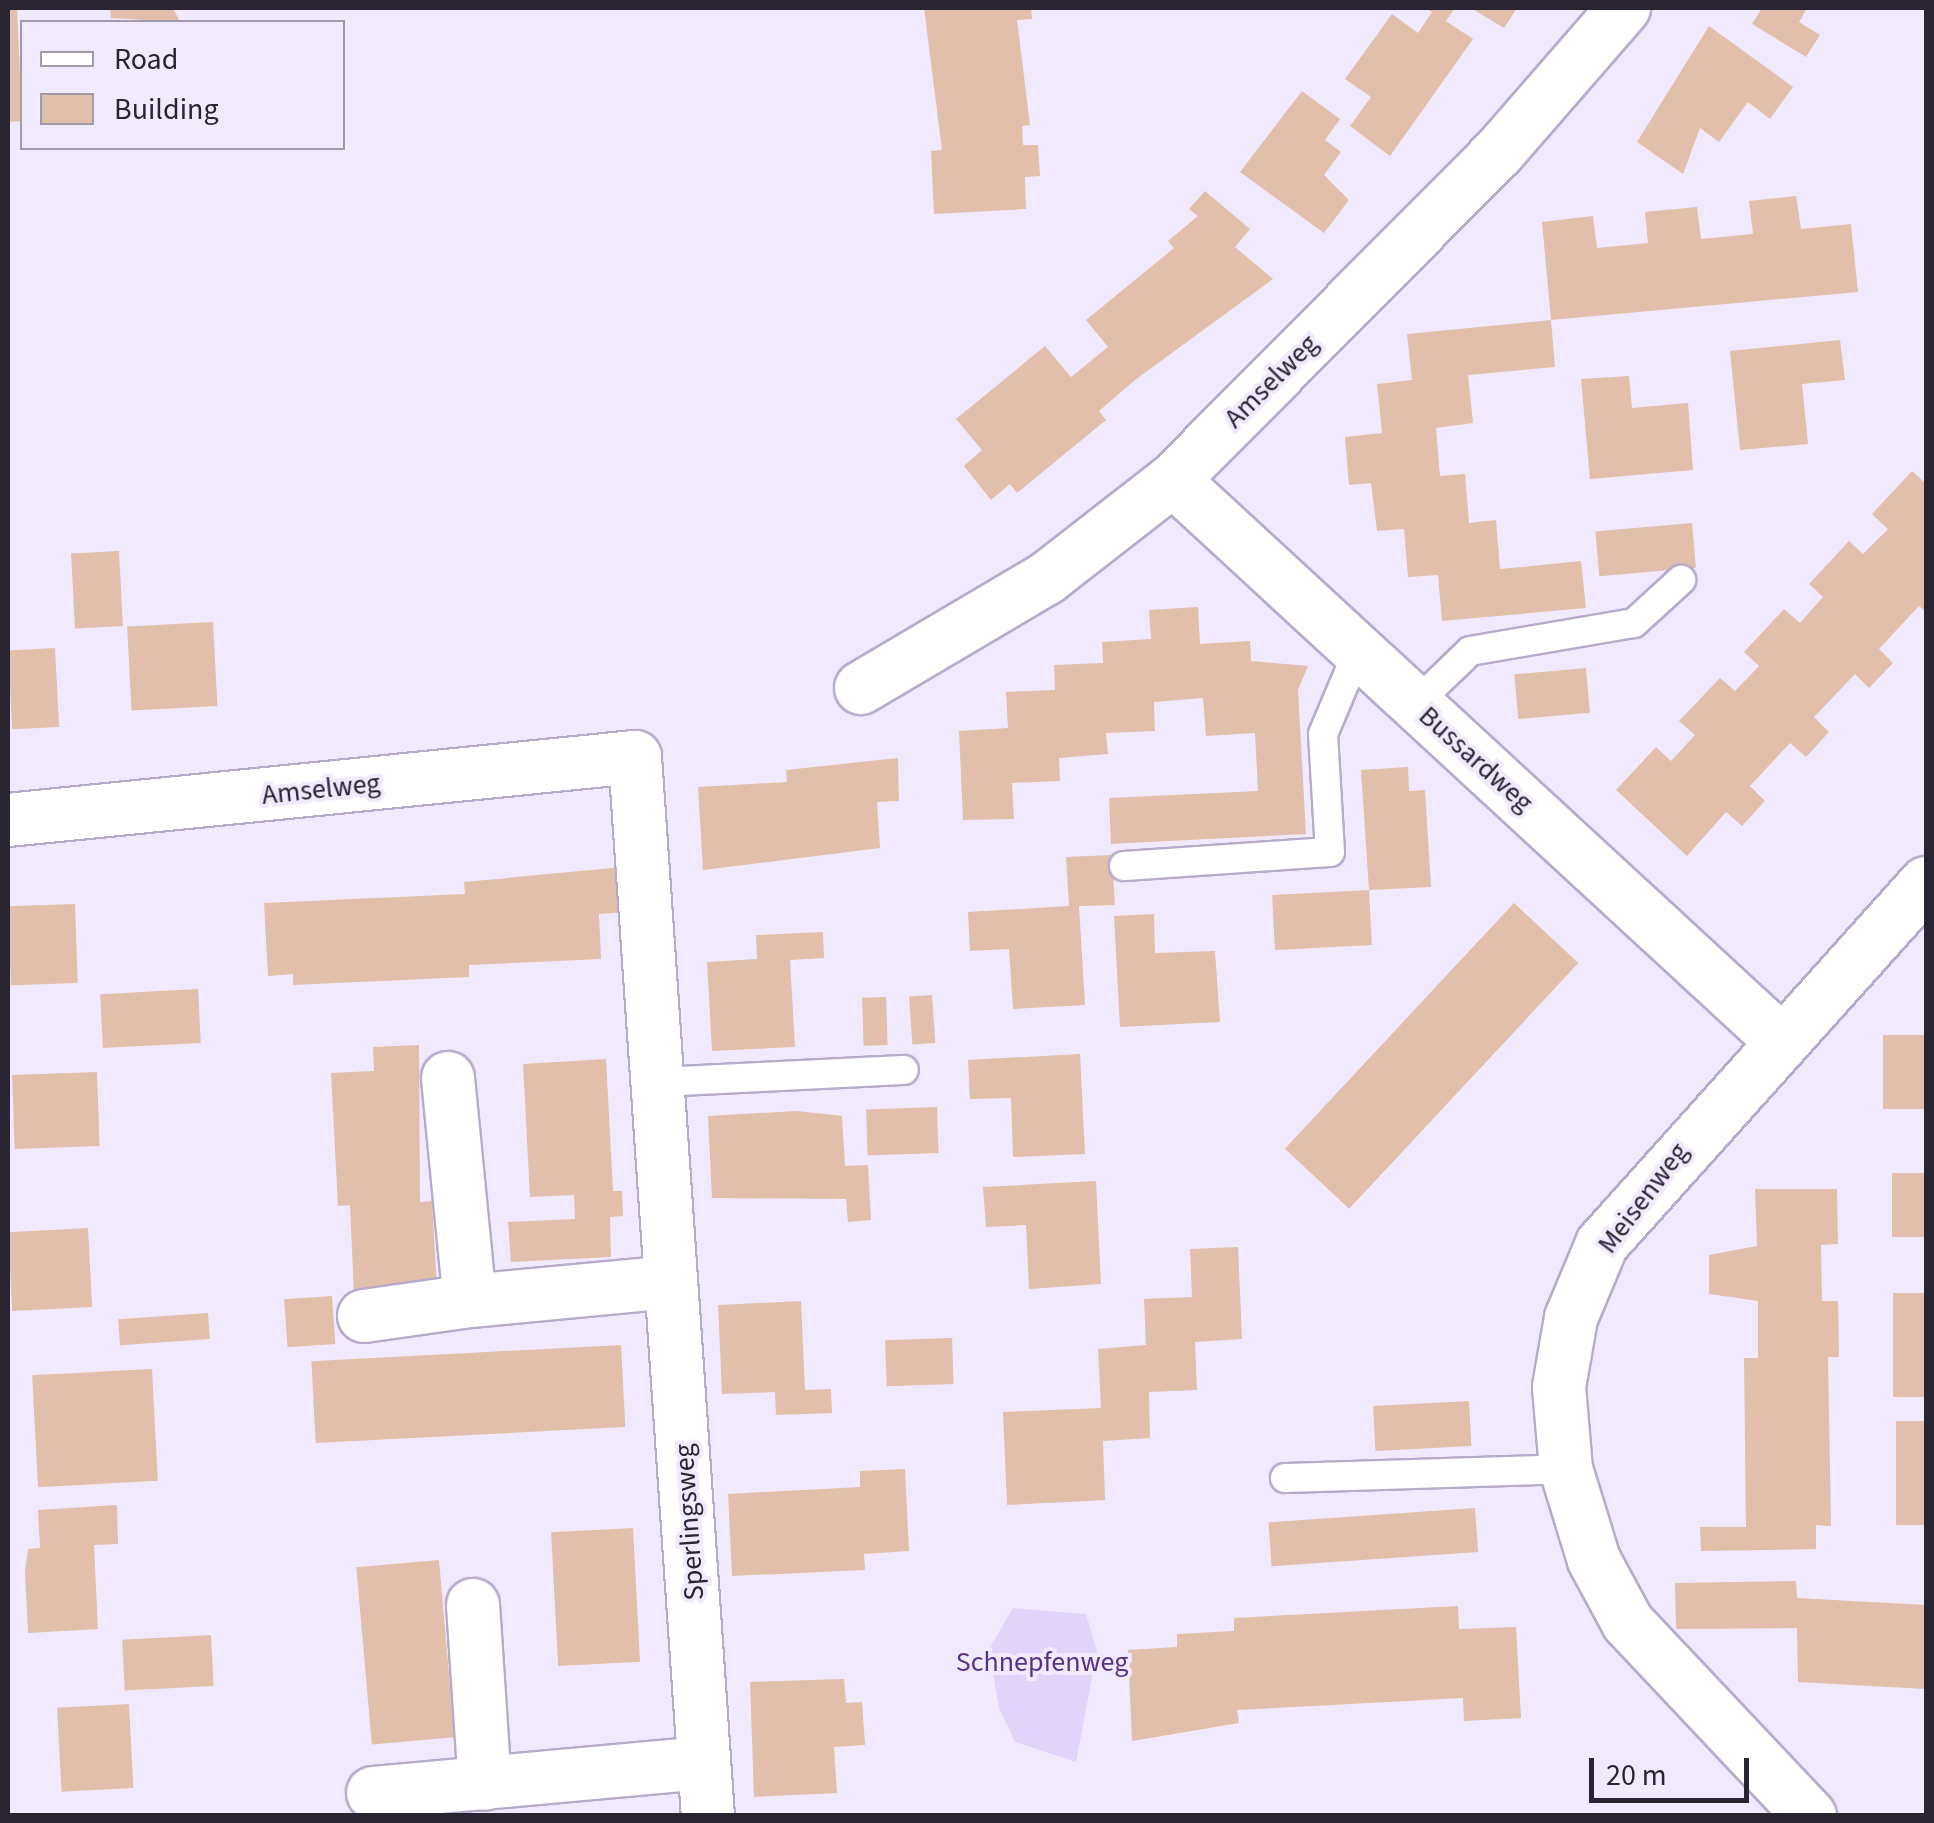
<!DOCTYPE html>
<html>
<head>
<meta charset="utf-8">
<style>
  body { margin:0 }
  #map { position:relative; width:1934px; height:1823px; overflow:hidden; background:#f1e9fe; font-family:"Source Sans 3",sans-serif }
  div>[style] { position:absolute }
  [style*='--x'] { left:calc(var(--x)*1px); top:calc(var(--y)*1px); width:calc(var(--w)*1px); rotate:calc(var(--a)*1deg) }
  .green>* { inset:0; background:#e1d3f9 }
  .building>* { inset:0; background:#e2bfaa; transform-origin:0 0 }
  .roads { filter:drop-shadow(2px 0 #b7abcc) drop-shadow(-2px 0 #b7abcc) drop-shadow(0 2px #b7abcc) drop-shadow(0 -2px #b7abcc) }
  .lane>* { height:28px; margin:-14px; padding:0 14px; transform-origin:14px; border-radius:14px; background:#fff }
  .street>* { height:52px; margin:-26px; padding:0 26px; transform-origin:26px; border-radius:26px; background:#fff }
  span { translate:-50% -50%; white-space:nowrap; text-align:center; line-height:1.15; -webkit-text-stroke:8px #f1e9fe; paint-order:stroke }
  .street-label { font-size:28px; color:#292431 }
  .park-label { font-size:28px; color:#583283 }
  .frame { position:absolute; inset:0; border:10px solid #292431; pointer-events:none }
  .legend { position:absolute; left:20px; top:20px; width:325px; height:130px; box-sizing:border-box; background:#f1e9fe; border:2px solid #a19aac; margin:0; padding:12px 18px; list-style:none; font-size:30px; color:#292431 }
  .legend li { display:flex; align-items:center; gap:20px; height:50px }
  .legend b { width:50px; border:2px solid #a19aac }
  .scale { position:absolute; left:1589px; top:1758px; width:160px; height:45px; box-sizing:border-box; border:5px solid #292431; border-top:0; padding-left:12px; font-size:30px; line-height:35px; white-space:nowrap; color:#292431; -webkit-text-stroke:8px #f1e9fe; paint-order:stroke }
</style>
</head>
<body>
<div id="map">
  <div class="green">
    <i style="clip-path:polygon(1013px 1608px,1086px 1614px,1097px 1651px,1076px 1762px,1015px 1742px,999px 1708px,989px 1649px)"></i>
  </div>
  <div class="building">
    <i style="clip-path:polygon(8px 8px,17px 8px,22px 121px,8px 122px)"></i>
    <i style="clip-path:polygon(110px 8px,173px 8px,180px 22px,111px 18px)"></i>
    <i style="clip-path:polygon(924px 8px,1031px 8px,1032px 19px,1017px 20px,1030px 125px,1022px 126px,1023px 145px,1038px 145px,1040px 176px,1025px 177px,1026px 209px,934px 214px,931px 151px,942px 150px)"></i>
    <i style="clip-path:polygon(1425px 8px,1455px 8px,1446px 21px,1473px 39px,1390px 156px,1350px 126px,1371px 97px,1345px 79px,1392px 14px,1418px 33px,1432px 12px)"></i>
    <i style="clip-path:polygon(1471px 8px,1517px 8px,1504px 28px)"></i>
    <i style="clip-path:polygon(1762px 8px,1807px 8px,1799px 22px,1820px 35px,1806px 57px,1752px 24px)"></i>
    <i style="clip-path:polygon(1709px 26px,1793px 87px,1770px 119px,1748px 102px,1719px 142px,1700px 128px,1683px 174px,1637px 142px)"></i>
    <i style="clip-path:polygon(1302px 91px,1340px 119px,1325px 140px,1341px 152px,1324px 175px,1349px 200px,1324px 233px,1240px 172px)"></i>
    <i style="clip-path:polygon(1205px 191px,1250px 229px,1235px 247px,1273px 279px,1135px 380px,1099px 411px,1106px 420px,1017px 493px,1010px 484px,991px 500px,964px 466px,982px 450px,956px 419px,1045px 346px,1071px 377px,1108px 347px,1086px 320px,1174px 248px,1168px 241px,1198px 216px,1189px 209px)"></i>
    <i style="clip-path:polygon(1796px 196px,1801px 229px,1851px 224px,1858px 292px,1551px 320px,1555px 367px,1468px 375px,1473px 423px,1436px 428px,1440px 476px,1465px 474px,1469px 523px,1496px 520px,1500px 569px,1581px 561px,1586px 608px,1442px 621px,1438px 575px,1408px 577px,1404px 529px,1377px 531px,1371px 483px,1349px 485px,1345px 437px,1382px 433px,1377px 384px,1412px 380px,1407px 334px,1551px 320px,1542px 222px,1593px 216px,1597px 248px,1648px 243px,1645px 212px,1697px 207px,1701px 239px,1753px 234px,1749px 201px)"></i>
    <i style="clip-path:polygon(1840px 340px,1845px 380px,1802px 384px,1808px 444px,1740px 450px,1730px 351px)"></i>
    <i style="clip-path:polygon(1629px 376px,1632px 408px,1688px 403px,1693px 470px,1590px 479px,1581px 379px)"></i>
    <i style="clip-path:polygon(1912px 471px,1926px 484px,1926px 612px,1919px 606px,1879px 649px,1893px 663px,1869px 688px,1855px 674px,1814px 717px,1829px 732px,1806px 757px,1790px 743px,1750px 786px,1765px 801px,1742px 826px,1726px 812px,1687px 856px,1616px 790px,1656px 747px,1671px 761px,1695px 735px,1679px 721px,1720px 678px,1735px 691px,1759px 666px,1744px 652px,1784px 609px,1800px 623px,1823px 597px,1809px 584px,1849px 541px,1863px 554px,1888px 529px,1872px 514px)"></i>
    <i style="left:1692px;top:523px;width:45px;height:97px;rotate:85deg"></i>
    <i style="left:119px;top:551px;width:75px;height:48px;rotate:87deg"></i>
    <i style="clip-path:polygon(1198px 607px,1200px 644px,1250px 641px,1251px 661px,1308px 666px,1298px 690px,1306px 834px,1111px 844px,1109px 798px,1258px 791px,1255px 733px,1206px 736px,1203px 698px,1154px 702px,1155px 731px,1106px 733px,1108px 754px,1059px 758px,1060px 781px,1012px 783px,1014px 819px,963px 820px,959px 731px,1008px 728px,1006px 692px,1055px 690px,1054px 665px,1103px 663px,1102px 642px,1151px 639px,1149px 610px)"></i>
    <i style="left:213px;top:622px;width:84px;height:86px;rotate:87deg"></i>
    <i style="left:55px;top:648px;width:79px;height:47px;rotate:87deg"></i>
    <i style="left:1586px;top:668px;width:45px;height:72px;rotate:85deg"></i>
    <i style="clip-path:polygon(898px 758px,899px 801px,877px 802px,880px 848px,703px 870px,698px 787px,787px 782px,786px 770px)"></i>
    <i style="clip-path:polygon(1408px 767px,1409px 791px,1425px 790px,1431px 887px,1369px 890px,1361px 770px)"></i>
    <i style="clip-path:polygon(1112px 855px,1115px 905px,1079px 906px,1085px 1005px,1013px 1009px,1009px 949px,970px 951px,968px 912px,1069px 906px,1066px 857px)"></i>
    <i style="clip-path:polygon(623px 867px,624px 912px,599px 914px,601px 959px,469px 965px,469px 977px,293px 985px,293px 974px,268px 976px,264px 903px,465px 894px,464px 882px)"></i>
    <i style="left:1369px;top:890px;width:55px;height:97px;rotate:87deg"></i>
    <i style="left:1514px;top:903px;width:88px;height:336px;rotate:43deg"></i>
    <i style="left:75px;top:904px;width:79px;height:67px;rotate:88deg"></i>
    <i style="clip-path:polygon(1154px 914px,1155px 953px,1215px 951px,1220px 1022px,1120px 1027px,1114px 916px)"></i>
    <i style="clip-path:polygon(823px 932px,824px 958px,790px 960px,795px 1047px,712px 1051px,707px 962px,757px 959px,756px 935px)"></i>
    <i style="left:198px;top:989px;width:54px;height:98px;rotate:87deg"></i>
    <i style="left:932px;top:995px;width:48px;height:23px;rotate:86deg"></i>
    <i style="left:886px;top:997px;width:48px;height:24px;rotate:88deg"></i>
    <i style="left:1926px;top:1035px;width:74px;height:43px;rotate:90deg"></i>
    <i style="clip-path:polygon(419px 1045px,420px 1202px,432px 1201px,437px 1290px,354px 1294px,350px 1205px,338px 1206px,331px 1073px,374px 1071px,373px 1047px)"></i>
    <i style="clip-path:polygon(1080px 1054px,1085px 1154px,1013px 1157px,1011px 1098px,970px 1099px,968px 1060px)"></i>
    <i style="clip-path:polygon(606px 1059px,613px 1191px,622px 1191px,623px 1216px,610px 1217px,611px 1257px,511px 1262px,508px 1222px,575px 1219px,574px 1195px,530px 1197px,523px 1064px)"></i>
    <i style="left:97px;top:1072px;width:74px;height:85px;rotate:88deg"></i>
    <i style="left:937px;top:1107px;width:46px;height:71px;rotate:88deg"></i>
    <i style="clip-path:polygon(797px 1111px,842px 1116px,845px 1166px,868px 1165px,871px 1220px,848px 1222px,846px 1199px,712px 1198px,708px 1116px)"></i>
    <i style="left:1892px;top:1173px;width:34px;height:64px"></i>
    <i style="clip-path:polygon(1096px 1181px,1101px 1284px,1029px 1289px,1026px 1225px,986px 1227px,983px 1187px)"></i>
    <i style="clip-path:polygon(1755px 1189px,1837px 1189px,1838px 1244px,1821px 1245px,1822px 1301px,1838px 1301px,1839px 1357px,1828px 1357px,1831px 1526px,1816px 1525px,1816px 1549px,1701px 1551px,1700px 1527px,1746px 1527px,1744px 1358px,1758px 1358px,1758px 1301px,1709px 1294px,1709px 1255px,1757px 1246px)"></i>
    <i style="left:88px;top:1228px;width:79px;height:80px;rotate:87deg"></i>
    <i style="clip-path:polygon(1238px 1247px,1242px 1339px,1195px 1342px,1197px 1390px,1149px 1392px,1150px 1438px,1103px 1441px,1105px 1500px,1007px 1505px,1003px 1412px,1101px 1408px,1098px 1349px,1146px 1345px,1144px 1299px,1192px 1297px,1190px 1249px)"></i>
    <i style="left:1893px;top:1293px;width:33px;height:104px"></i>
    <i style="left:332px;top:1296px;width:48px;height:48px;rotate:86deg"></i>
    <i style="clip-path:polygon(801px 1301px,805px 1390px,831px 1389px,832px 1413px,776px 1415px,775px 1392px,722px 1394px,718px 1305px)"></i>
    <i style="left:208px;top:1313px;width:26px;height:90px;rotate:86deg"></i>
    <i style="left:952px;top:1338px;width:46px;height:67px;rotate:88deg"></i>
    <i style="left:621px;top:1345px;width:82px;height:310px;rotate:87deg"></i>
    <i style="left:152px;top:1369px;width:112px;height:120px;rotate:87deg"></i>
    <i style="left:1469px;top:1401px;width:45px;height:96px;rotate:87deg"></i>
    <i style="left:1896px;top:1421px;width:30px;height:104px"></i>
    <i style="clip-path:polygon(905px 1469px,909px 1551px,864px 1554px,865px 1570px,732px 1576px,728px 1494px,860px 1487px,860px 1471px)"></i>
    <i style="clip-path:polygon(117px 1505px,118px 1544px,94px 1545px,98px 1629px,28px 1633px,25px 1572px,28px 1549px,40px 1548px,38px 1510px)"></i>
    <i style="left:1475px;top:1508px;width:44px;height:207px;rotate:86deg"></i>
    <i style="left:633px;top:1528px;width:134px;height:82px;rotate:87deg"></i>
    <i style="left:439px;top:1560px;width:178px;height:83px;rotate:85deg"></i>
    <i style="clip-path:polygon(1796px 1581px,1797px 1598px,1926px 1605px,1926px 1689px,1798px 1682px,1797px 1628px,1676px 1629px,1675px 1583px)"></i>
    <i style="clip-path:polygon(1458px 1606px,1459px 1629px,1516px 1627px,1521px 1718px,1464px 1721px,1463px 1698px,1237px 1710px,1239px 1723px,1132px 1741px,1128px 1650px,1177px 1647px,1177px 1634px,1234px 1631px,1234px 1618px)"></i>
    <i style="left:211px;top:1635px;width:51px;height:89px;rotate:87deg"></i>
    <i style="clip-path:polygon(844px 1679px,846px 1703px,862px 1702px,865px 1745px,834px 1747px,837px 1793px,754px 1797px,750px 1682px)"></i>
    <i style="left:129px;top:1704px;width:84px;height:72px;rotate:87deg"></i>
  </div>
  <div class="roads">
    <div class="lane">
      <i style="--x:1415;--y:704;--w:76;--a:-43.9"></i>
      <i style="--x:1470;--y:651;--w:166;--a:-9.7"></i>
      <i style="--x:1634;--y:623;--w:64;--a:-42.5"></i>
      <i style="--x:1124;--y:866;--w:206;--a:-3.9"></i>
      <i style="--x:1330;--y:852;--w:118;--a:-93.4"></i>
      <i style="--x:1323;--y:734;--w:90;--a:-67.1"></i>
      <i style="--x:658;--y:1082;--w:246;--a:-2.8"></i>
      <i style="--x:1285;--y:1478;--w:281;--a:-1.8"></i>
    </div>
    <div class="street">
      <i style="--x:1173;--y:480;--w:824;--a:42.69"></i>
      <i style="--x:861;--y:688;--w:216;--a:-30.6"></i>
      <i style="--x:1047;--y:578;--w:160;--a:-37.9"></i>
      <i style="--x:1173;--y:480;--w:461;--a:-45.2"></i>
      <i style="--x:1498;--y:153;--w:192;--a:-49"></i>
      <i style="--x:8;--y:820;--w:630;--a:-5.74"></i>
      <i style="--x:635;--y:757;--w:1062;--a:86.06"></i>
      <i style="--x:448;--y:1078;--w:224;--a:84.4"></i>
      <i style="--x:470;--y:1301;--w:201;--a:-5.4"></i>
      <i style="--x:364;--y:1316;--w:107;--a:-8.1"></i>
      <i style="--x:473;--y:1605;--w:179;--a:86.2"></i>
      <i style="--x:373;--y:1793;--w:332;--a:-5.2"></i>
      <i style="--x:1810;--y:1816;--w:265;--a:-133.3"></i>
      <i style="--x:1628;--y:1623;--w:72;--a:-118.4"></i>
      <i style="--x:1594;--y:1560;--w:95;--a:-107.1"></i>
      <i style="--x:1566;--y:1469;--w:82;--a:-94.9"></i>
      <i style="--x:1559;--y:1387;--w:70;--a:-80.1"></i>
      <i style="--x:1571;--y:1318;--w:80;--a:-67.3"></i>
      <i style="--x:1602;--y:1244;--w:485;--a:-48.1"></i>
    </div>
  </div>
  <div class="street-label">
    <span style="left:1271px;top:381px;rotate:-45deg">Amselweg</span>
    <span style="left:1476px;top:759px;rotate:42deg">Bussardweg</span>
    <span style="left:321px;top:789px;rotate:-6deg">Amselweg</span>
    <span style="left:1643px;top:1198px;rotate:-53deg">Meisenweg</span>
    <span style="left:689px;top:1522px;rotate:-94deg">Sperlingsweg</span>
  </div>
  <div class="park-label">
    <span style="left:1042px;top:1662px">Schnepfenweg</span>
  </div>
  <div class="frame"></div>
  <ul class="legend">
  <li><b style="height:12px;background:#fff"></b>Road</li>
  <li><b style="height:28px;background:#e2bfaa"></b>Building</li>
  </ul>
  <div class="scale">20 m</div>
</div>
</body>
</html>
